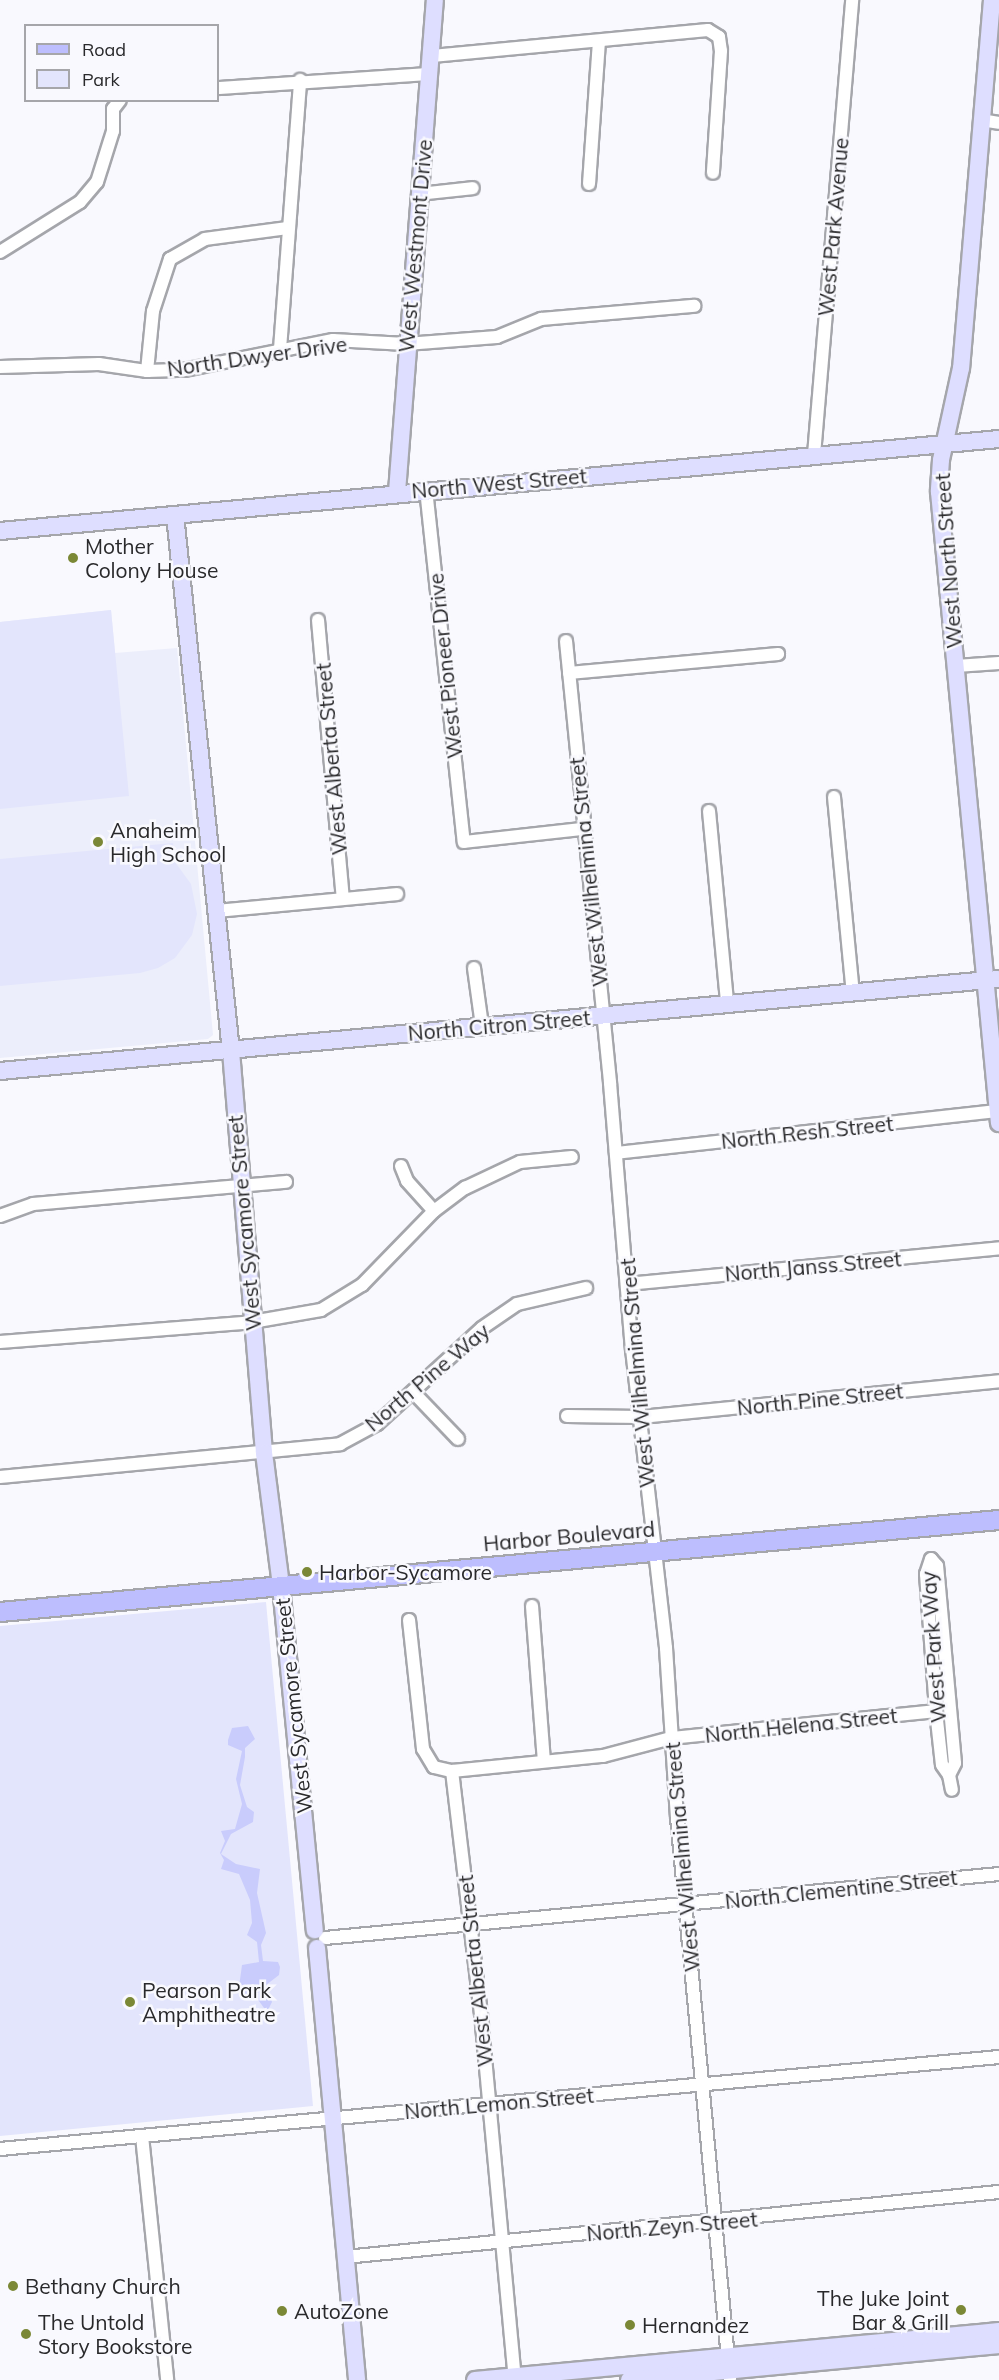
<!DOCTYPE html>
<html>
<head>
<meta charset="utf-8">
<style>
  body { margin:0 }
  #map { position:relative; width:999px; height:2380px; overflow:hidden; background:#f9f9fe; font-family:Mulish,sans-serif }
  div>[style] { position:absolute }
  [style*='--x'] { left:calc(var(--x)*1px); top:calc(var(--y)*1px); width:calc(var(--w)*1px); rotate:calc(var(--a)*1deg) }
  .built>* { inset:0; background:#eceefb }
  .green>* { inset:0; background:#e3e5fc }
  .water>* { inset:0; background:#c9ccfc }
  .roads { filter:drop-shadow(2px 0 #a5a6ab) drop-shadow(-2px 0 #a5a6ab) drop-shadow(0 2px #a5a6ab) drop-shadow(0 -2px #a5a6ab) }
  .street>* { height:12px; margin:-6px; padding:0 6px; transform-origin:6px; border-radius:6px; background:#fff }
  .secondary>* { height:16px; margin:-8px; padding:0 8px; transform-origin:8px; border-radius:8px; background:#dedeff }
  .primary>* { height:18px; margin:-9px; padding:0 9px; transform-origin:9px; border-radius:9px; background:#bdbefe }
  .dots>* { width:16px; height:16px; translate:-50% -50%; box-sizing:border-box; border:3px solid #f9f9fe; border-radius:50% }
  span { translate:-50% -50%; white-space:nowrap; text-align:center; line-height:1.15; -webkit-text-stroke:5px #f9f9fe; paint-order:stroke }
  .street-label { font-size:21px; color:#29292b }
  .poi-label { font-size:21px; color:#29292b }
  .left { translate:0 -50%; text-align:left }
  .right { translate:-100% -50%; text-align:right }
  .legend { position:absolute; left:24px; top:24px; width:195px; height:78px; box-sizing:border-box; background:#f9f9fe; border:2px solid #a6a6aa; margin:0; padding:8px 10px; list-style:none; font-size:18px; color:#29292b }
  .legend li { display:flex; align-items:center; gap:12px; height:30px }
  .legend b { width:30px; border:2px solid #a6a6aa }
</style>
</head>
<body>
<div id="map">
  <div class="built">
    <i style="clip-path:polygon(111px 610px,115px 653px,177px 648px,213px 1035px,208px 1039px,0 1058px,0 622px)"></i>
  </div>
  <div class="green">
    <i style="clip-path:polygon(111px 610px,129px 796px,0 809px,0 622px)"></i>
    <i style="clip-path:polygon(173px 843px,175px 862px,191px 884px,197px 914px,192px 935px,175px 958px,158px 968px,140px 973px,0 986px,0 859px)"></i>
    <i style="clip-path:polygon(266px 1602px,313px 2106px,0 2136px,0 1626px)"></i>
  </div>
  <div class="water">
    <i style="clip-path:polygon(248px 1726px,255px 1739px,245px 1748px,245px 1757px,240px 1785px,247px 1807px,254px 1812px,253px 1822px,231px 1834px,221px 1854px,236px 1864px,260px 1869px,257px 1893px,266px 1933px,261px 1945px,263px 1961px,278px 1962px,280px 1967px,279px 1975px,266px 1985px,272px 2002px,267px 2012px,256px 1997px,248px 1999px,239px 1987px,242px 1965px,259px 1962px,257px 1942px,247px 1935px,252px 1923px,250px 1900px,239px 1874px,221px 1869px,224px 1860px,220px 1853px,225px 1841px,221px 1831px,235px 1829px,242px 1804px,236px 1779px,242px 1751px,228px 1745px,228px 1740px,232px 1728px)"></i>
  </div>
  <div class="roads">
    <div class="street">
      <i style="--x:432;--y:56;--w:277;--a:-5.4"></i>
      <i style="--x:708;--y:30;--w:13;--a:32"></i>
      <i style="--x:719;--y:37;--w:14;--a:82"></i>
      <i style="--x:721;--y:51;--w:122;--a:93.8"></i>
      <i style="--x:218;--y:88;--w:212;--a:-3.8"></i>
      <i style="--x:981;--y:120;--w:18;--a:9"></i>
      <i style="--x:589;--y:184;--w:143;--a:-86"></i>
      <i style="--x:419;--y:194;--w:54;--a:-6.3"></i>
      <i style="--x:0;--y:252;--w:94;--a:-32"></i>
      <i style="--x:80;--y:202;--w:26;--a:-50"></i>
      <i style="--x:97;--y:182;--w:53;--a:-72.6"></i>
      <i style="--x:113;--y:131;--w:22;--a:-90"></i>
      <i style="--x:113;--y:109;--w:11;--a:-52"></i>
      <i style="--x:280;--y:349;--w:270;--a:-85.7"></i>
      <i style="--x:0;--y:367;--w:99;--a:-1.7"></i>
      <i style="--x:99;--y:364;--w:49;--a:8.3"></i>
      <i style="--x:147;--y:371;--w:37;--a:-2"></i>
      <i style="--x:184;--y:370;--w:152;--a:-11.4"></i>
      <i style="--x:333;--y:340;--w:73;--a:3.1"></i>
      <i style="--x:406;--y:344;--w:91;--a:-4.4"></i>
      <i style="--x:497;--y:337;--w:48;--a:-22.2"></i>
      <i style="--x:541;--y:319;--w:154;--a:-4.9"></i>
      <i style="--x:147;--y:371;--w:60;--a:-84.3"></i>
      <i style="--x:153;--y:311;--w:55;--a:-71.9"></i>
      <i style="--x:170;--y:259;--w:40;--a:-29.7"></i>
      <i style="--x:205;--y:239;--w:83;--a:-7.6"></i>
      <i style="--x:814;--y:455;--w:457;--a:-85.2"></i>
      <i style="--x:426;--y:489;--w:355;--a:83.9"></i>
      <i style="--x:464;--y:842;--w:119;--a:-6.3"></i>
      <i style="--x:318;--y:620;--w:279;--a:84.9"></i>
      <i style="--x:566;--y:641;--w:444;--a:84.3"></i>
      <i style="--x:610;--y:1083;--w:267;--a:85.3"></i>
      <i style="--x:632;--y:1349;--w:301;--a:83.5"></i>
      <i style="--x:666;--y:1648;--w:169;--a:86.3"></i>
      <i style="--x:677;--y:1817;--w:565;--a:84.62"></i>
      <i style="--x:956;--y:666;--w:43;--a:-4"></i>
      <i style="--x:569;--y:673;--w:210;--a:-5.2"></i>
      <i style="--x:834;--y:797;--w:197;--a:84.5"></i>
      <i style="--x:709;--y:811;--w:193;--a:84.6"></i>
      <i style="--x:217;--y:911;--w:181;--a:-5.4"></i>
      <i style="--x:474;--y:968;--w:59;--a:82.1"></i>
      <i style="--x:616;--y:1153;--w:384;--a:-6.3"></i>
      <i style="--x:401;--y:1166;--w:16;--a:68"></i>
      <i style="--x:407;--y:1181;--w:40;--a:48"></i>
      <i style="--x:0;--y:1216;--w:35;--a:-20"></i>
      <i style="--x:33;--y:1204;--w:254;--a:-5"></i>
      <i style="--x:628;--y:1284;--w:373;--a:-5.5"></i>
      <i style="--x:0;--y:1342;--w:253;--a:-4.5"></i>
      <i style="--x:252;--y:1322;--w:70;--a:-9.9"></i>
      <i style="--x:321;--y:1310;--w:48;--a:-31.4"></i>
      <i style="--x:362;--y:1285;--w:103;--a:-45.8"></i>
      <i style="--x:434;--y:1211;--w:39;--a:-37"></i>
      <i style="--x:465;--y:1188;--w:61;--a:-25.3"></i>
      <i style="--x:520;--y:1162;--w:52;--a:-5.5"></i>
      <i style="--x:413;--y:1392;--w:65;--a:46.2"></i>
      <i style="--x:567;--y:1416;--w:74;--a:0.8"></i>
      <i style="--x:641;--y:1417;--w:360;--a:-5.7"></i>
      <i style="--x:0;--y:1477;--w:342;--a:-5.5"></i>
      <i style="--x:340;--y:1444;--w:42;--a:-28.4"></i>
      <i style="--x:377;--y:1424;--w:142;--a:-42.4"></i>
      <i style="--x:482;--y:1328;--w:42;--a:-34.4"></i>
      <i style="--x:517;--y:1304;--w:71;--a:-13.1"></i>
      <i style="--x:532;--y:1606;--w:155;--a:85.6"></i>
      <i style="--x:409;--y:1620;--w:130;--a:83.8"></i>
      <i style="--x:423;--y:1749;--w:21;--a:59"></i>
      <i style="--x:434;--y:1767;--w:18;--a:13"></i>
      <i style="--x:452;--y:1771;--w:245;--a:83.2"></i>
      <i style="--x:481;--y:2014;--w:368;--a:84.7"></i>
      <i style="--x:452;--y:1771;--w:152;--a:-5.7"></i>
      <i style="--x:603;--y:1756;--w:70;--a:-14.8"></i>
      <i style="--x:671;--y:1738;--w:266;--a:-5.8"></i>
      <i style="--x:949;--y:1775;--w:13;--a:-63"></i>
      <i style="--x:955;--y:1763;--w:198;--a:-95.2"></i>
      <i style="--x:937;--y:1566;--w:9;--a:-131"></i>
      <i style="--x:931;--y:1559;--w:16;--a:108"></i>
      <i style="--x:926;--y:1574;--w:137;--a:85.8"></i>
      <i style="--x:936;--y:1711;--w:54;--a:83.7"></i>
      <i style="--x:942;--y:1765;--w:12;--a:55"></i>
      <i style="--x:949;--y:1775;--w:15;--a:79"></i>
      <i style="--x:325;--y:1938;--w:677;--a:-5.42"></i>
      <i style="--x:142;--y:2136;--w:245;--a:84.1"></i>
      <i style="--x:0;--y:2149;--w:1003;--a:-5.26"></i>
      <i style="--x:345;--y:2257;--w:657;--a:-5.68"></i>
    </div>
    <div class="secondary">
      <i style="--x:992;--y:0;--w:369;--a:94.8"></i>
      <i style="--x:961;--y:368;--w:94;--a:102.3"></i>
      <i style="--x:941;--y:460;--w:32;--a:94"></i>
      <i style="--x:939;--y:492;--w:634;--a:84.57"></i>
      <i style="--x:397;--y:492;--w:493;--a:-85.6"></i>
      <i style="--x:175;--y:515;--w:539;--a:84.04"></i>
      <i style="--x:231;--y:1051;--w:403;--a:85.3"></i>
      <i style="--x:264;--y:1453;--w:134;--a:82.7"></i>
      <i style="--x:281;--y:1586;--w:346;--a:84.4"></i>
      <i style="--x:0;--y:531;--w:1003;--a:-5.26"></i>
      <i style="--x:0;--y:1071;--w:1003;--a:-5.26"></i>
      <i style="--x:317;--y:1948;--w:434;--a:84.7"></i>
      <i style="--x:475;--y:2380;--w:526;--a:-5.34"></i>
      <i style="--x:629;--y:2380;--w:372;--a:-5.4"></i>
    </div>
    <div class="primary">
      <i style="--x:0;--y:1612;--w:1003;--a:-5.26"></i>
    </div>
  </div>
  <div class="dots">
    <i style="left:73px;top:558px;background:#7b8836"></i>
    <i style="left:98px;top:842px;background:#7b8836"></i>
    <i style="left:307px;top:1572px;background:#7b8836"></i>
    <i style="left:130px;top:2002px;background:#7b8836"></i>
    <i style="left:13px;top:2286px;background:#7b8836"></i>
    <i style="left:961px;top:2310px;background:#7b8836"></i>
    <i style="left:282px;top:2311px;background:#7b8836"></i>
    <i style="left:630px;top:2325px;background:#7b8836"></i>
    <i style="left:26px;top:2334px;background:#7b8836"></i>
  </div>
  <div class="street-label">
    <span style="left:833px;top:227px;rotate:-85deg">West Park Avenue</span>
    <span style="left:415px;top:246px;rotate:-85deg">West Westmont Drive</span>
    <span style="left:257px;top:356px;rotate:-8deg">North Dwyer Drive</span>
    <span style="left:499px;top:483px;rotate:-5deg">North West Street</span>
    <span style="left:948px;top:561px;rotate:-94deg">West North Street</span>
    <span style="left:445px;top:666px;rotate:-96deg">West Pioneer Drive</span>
    <span style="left:331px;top:759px;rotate:-95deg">West Alberta Street</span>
    <span style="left:588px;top:872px;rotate:-96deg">West Wilhelmina Street</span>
    <span style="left:499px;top:1025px;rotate:-5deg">North Citron Street</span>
    <span style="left:807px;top:1132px;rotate:-6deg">North Resh Street</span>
    <span style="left:244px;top:1223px;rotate:-95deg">West Sycamore Street</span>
    <span style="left:813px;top:1266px;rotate:-5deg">North Janss Street</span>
    <span style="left:637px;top:1373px;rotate:-95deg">West Wilhelmina Street</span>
    <span style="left:427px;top:1377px;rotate:-40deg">North Pine Way</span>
    <span style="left:820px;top:1399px;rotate:-6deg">North Pine Street</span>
    <span style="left:569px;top:1536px;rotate:-5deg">Harbor Boulevard</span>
    <span style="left:933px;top:1647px;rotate:-94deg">West Park Way</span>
    <span style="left:293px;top:1706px;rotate:-96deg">West Sycamore Street</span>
    <span style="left:801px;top:1725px;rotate:-6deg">North Helena Street</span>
    <span style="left:682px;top:1857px;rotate:-95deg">West Wilhelmina Street</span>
    <span style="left:841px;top:1889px;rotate:-6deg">North Clementine Street</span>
    <span style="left:475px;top:1971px;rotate:-96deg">West Alberta Street</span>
    <span style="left:499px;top:2103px;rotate:-5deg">North Lemon Street</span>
    <span style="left:672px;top:2226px;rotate:-5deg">North Zeyn Street</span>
  </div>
  <div class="poi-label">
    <span class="left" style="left:85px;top:558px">Mother<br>Colony House</span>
    <span class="left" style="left:110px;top:842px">Anaheim<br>High School</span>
    <span class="left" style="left:319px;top:1572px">Harbor-Sycamore</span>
    <span class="left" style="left:142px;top:2002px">Pearson Park<br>Amphitheatre</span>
    <span class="left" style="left:25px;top:2286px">Bethany Church</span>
    <span class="right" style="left:949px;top:2310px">The Juke Joint<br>Bar &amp; Grill</span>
    <span class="left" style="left:294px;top:2311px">AutoZone</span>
    <span class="left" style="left:38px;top:2334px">The Untold<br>Story Bookstore</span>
    <span class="left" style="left:642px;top:2325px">Hernandez</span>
  </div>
  <ul class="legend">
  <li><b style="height:8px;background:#bdbefe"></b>Road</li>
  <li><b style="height:16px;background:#e3e5fc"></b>Park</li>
  </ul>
</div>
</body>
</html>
